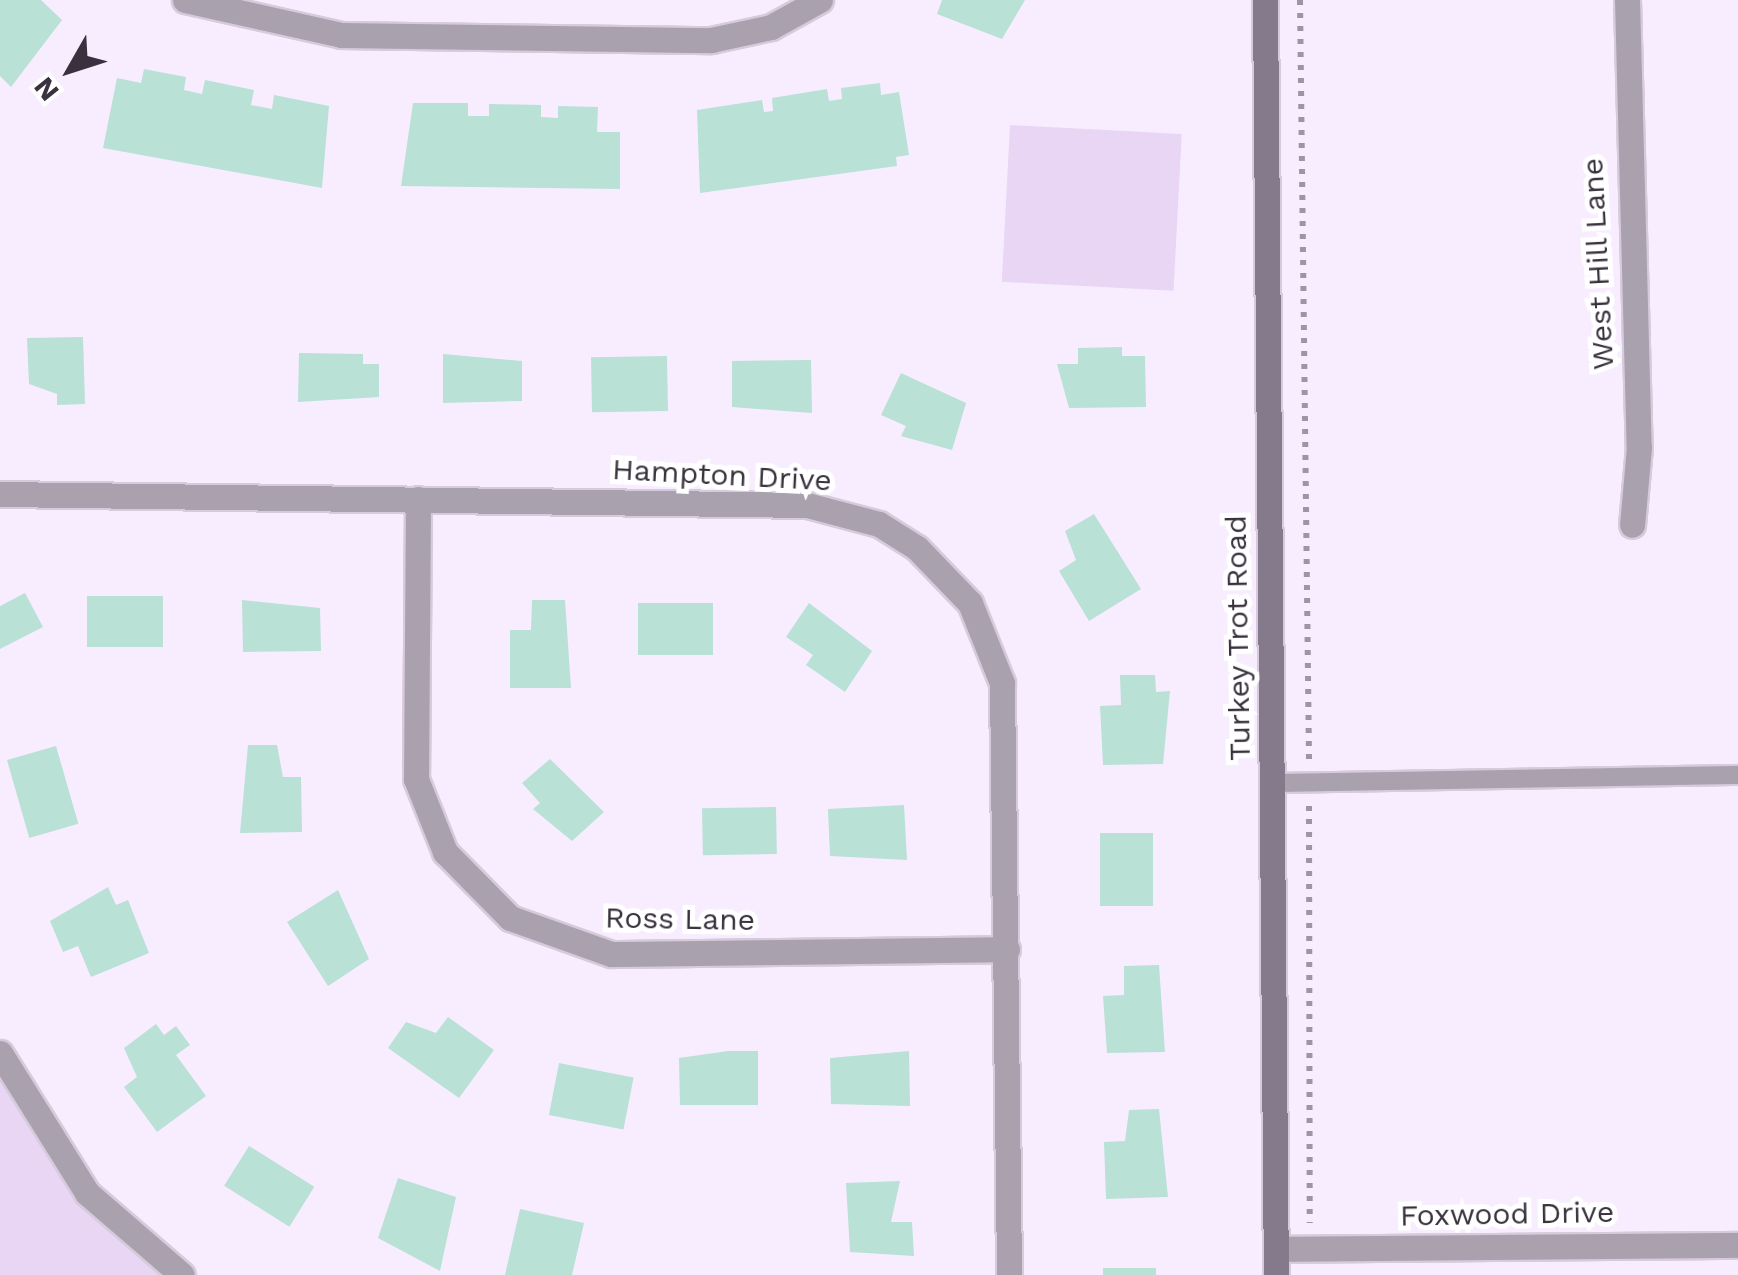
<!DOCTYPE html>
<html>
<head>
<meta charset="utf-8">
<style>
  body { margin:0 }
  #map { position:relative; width:1738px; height:1275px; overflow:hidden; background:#f8edff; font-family:"Work Sans",sans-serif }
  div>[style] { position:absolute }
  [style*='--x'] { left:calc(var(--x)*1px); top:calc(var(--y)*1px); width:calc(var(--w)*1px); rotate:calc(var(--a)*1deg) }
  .green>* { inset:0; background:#e9d6f5; transform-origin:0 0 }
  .building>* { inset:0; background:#b9e1d5; transform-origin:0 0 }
  .path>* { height:6px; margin-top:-3px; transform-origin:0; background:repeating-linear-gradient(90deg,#9e94a3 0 5px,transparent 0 13px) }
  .roads { filter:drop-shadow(2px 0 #d6cbdc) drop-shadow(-2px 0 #d6cbdc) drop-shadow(0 2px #d6cbdc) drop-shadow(0 -2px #d6cbdc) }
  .lane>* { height:18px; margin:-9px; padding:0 9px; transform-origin:9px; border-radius:9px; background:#a9a1ad }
  .street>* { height:25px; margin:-12.5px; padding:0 12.5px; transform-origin:12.5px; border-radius:12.5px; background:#a9a1ad }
  .secondary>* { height:25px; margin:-12.5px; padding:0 12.5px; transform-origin:12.5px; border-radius:12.5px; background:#857a8c }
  span { translate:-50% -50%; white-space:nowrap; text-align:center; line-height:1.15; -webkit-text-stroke:10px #fff; paint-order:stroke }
  .street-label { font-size:30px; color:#39313d }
  .north { position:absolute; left:20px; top:20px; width:100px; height:100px; -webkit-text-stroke:8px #fff; paint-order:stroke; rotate:231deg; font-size:28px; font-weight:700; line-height:40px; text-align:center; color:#39313d }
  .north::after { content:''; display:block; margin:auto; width:35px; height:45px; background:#39313d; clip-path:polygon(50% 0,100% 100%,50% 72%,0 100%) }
</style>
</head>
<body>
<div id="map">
  <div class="green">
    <i style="left:1010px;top:125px;width:172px;height:157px;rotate:3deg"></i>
    <i style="clip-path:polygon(0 1053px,87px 1193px,188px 1275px,0 1275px)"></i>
  </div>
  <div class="building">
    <i style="clip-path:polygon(0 0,41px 0,62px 20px,11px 87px,0 76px)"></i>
    <i style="clip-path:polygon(942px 0,1025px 0,1002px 39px,937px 14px)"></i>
    <i style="clip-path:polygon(144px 69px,186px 77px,184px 90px,202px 94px,205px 80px,254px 90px,251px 105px,272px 109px,274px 95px,329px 106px,322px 188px,103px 148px,117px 78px,141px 83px)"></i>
    <i style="clip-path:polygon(880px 83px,881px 95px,899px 92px,909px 155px,896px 157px,897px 166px,700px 193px,697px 110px,762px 100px,764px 112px,773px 111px,772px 98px,827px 89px,829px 101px,842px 99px,841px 88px)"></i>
    <i style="clip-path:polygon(413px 103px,468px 103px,468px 116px,489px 116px,489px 104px,541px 105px,541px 117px,558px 118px,558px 106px,598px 107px,597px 132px,620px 132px,620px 189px,401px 186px)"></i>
    <i style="clip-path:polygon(83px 337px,85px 404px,57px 405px,57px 394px,29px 384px,27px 338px)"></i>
    <i style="clip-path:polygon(1122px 347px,1122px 356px,1145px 356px,1146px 407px,1069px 408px,1057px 364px,1078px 364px,1078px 348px)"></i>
    <i style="clip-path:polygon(299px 353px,363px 354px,363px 364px,379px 364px,379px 397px,298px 402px)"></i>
    <i style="clip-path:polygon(443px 354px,522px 361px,522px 401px,443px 403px)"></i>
    <i style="left:667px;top:356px;width:55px;height:76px;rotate:89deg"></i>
    <i style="clip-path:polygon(811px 360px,812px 413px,732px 407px,732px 361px)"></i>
    <i style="clip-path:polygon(901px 373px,966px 403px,952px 450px,901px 436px,906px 426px,881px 415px)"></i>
    <i style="clip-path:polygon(1094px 514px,1141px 589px,1089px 621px,1059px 571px,1076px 560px,1065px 531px)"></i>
    <i style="clip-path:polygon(25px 593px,43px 627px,0 649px,0 606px)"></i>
    <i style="left:163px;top:596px;width:51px;height:76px;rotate:90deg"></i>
    <i style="clip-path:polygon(242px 600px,320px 608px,321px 651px,243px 652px)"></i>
    <i style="clip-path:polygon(532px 600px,565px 600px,571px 688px,510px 688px,510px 630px,531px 630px)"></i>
    <i style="left:713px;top:603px;width:52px;height:75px;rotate:90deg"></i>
    <i style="clip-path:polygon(809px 603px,872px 651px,845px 692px,806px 665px,813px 655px,786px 637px)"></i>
    <i style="clip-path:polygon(1120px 675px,1155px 675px,1156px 692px,1170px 691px,1163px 764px,1103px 765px,1100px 706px,1121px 705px)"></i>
    <i style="clip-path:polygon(248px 745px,277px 745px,283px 777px,301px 777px,302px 832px,240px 833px)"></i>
    <i style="left:56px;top:746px;width:81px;height:51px;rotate:74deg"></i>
    <i style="clip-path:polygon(550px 759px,604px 812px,572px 841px,533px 809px,540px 803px,522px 783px)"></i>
    <i style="clip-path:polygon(904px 805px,907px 860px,830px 856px,828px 809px)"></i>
    <i style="left:776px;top:807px;width:47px;height:74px;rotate:89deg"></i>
    <i style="left:1100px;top:833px;width:53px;height:73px"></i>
    <i style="clip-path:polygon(108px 887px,116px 905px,128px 900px,149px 953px,91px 977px,78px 946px,63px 952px,50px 921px)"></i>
    <i style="clip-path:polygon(338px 890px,369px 959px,328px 986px,287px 922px)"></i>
    <i style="clip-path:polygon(1159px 965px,1165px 1052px,1107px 1053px,1103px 996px,1124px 995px,1124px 966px)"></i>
    <i style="clip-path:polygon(448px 1017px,494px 1050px,459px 1098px,388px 1048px,406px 1022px,436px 1033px)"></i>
    <i style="clip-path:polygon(156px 1024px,164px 1035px,176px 1026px,190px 1045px,176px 1055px,206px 1096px,157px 1132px,124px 1087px,137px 1077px,124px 1048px)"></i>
    <i style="clip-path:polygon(728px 1051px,758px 1051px,758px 1105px,680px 1105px,679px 1058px)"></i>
    <i style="clip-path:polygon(909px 1051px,910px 1106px,831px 1104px,830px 1058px)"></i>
    <i style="left:559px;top:1063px;width:76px;height:53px;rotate:11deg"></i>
    <i style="clip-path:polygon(1159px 1109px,1168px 1197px,1106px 1199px,1104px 1142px,1125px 1141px,1129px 1110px)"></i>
    <i style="left:249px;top:1146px;width:77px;height:47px;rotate:32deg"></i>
    <i style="clip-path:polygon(398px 1178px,456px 1197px,440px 1271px,378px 1238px)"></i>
    <i style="clip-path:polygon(900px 1181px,891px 1222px,912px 1222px,914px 1256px,850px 1252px,846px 1183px)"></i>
    <i style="clip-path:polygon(520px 1209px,584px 1223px,572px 1275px,505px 1275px)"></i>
    <i style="left:1103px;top:1268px;width:53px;height:7px"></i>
  </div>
  <div class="path">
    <i style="--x:1300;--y:0;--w:759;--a:89.32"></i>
    <i style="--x:1309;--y:806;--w:417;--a:89.9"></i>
  </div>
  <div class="roads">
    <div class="lane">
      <i style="--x:1272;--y:783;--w:466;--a:-1"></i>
    </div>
    <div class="street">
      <i style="--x:185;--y:0;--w:160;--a:12.6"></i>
      <i style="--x:341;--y:35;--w:370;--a:0.8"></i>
      <i style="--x:711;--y:40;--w:61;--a:-12.2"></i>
      <i style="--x:771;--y:27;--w:56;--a:-28.9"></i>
      <i style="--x:1627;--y:0;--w:447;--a:88.5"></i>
      <i style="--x:1639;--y:447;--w:78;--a:95.1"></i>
      <i style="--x:0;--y:494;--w:807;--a:0.78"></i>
      <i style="--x:807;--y:505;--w:74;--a:14.8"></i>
      <i style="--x:879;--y:524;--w:45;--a:32.3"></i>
      <i style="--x:917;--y:548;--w:76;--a:46.1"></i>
      <i style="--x:970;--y:603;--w:86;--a:68.2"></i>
      <i style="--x:1002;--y:683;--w:592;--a:89.32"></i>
      <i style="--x:418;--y:499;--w:280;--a:90.4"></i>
      <i style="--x:416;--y:779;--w:79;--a:68.3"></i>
      <i style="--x:445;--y:852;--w:93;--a:45.4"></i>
      <i style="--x:510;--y:918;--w:107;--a:19.6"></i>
      <i style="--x:611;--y:954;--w:396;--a:-0.7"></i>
      <i style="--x:0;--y:1053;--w:165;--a:58.1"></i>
      <i style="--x:87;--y:1193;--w:125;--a:40.8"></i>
      <i style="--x:1276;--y:1249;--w:462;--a:-0.5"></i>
    </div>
    <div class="secondary">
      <i style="--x:1265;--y:0;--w:1275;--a:89.51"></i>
    </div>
  </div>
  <div class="street-label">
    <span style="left:1598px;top:264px;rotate:-93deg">West Hill Lane</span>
    <span style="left:722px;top:475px;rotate:3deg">Hampton Drive</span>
    <span style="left:1238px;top:638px;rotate:-91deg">Turkey Trot Road</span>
    <span style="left:680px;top:919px;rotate:1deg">Ross Lane</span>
    <span style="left:1507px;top:1214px;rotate:-1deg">Foxwood Drive</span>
  </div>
  <div class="north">N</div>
</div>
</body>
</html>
